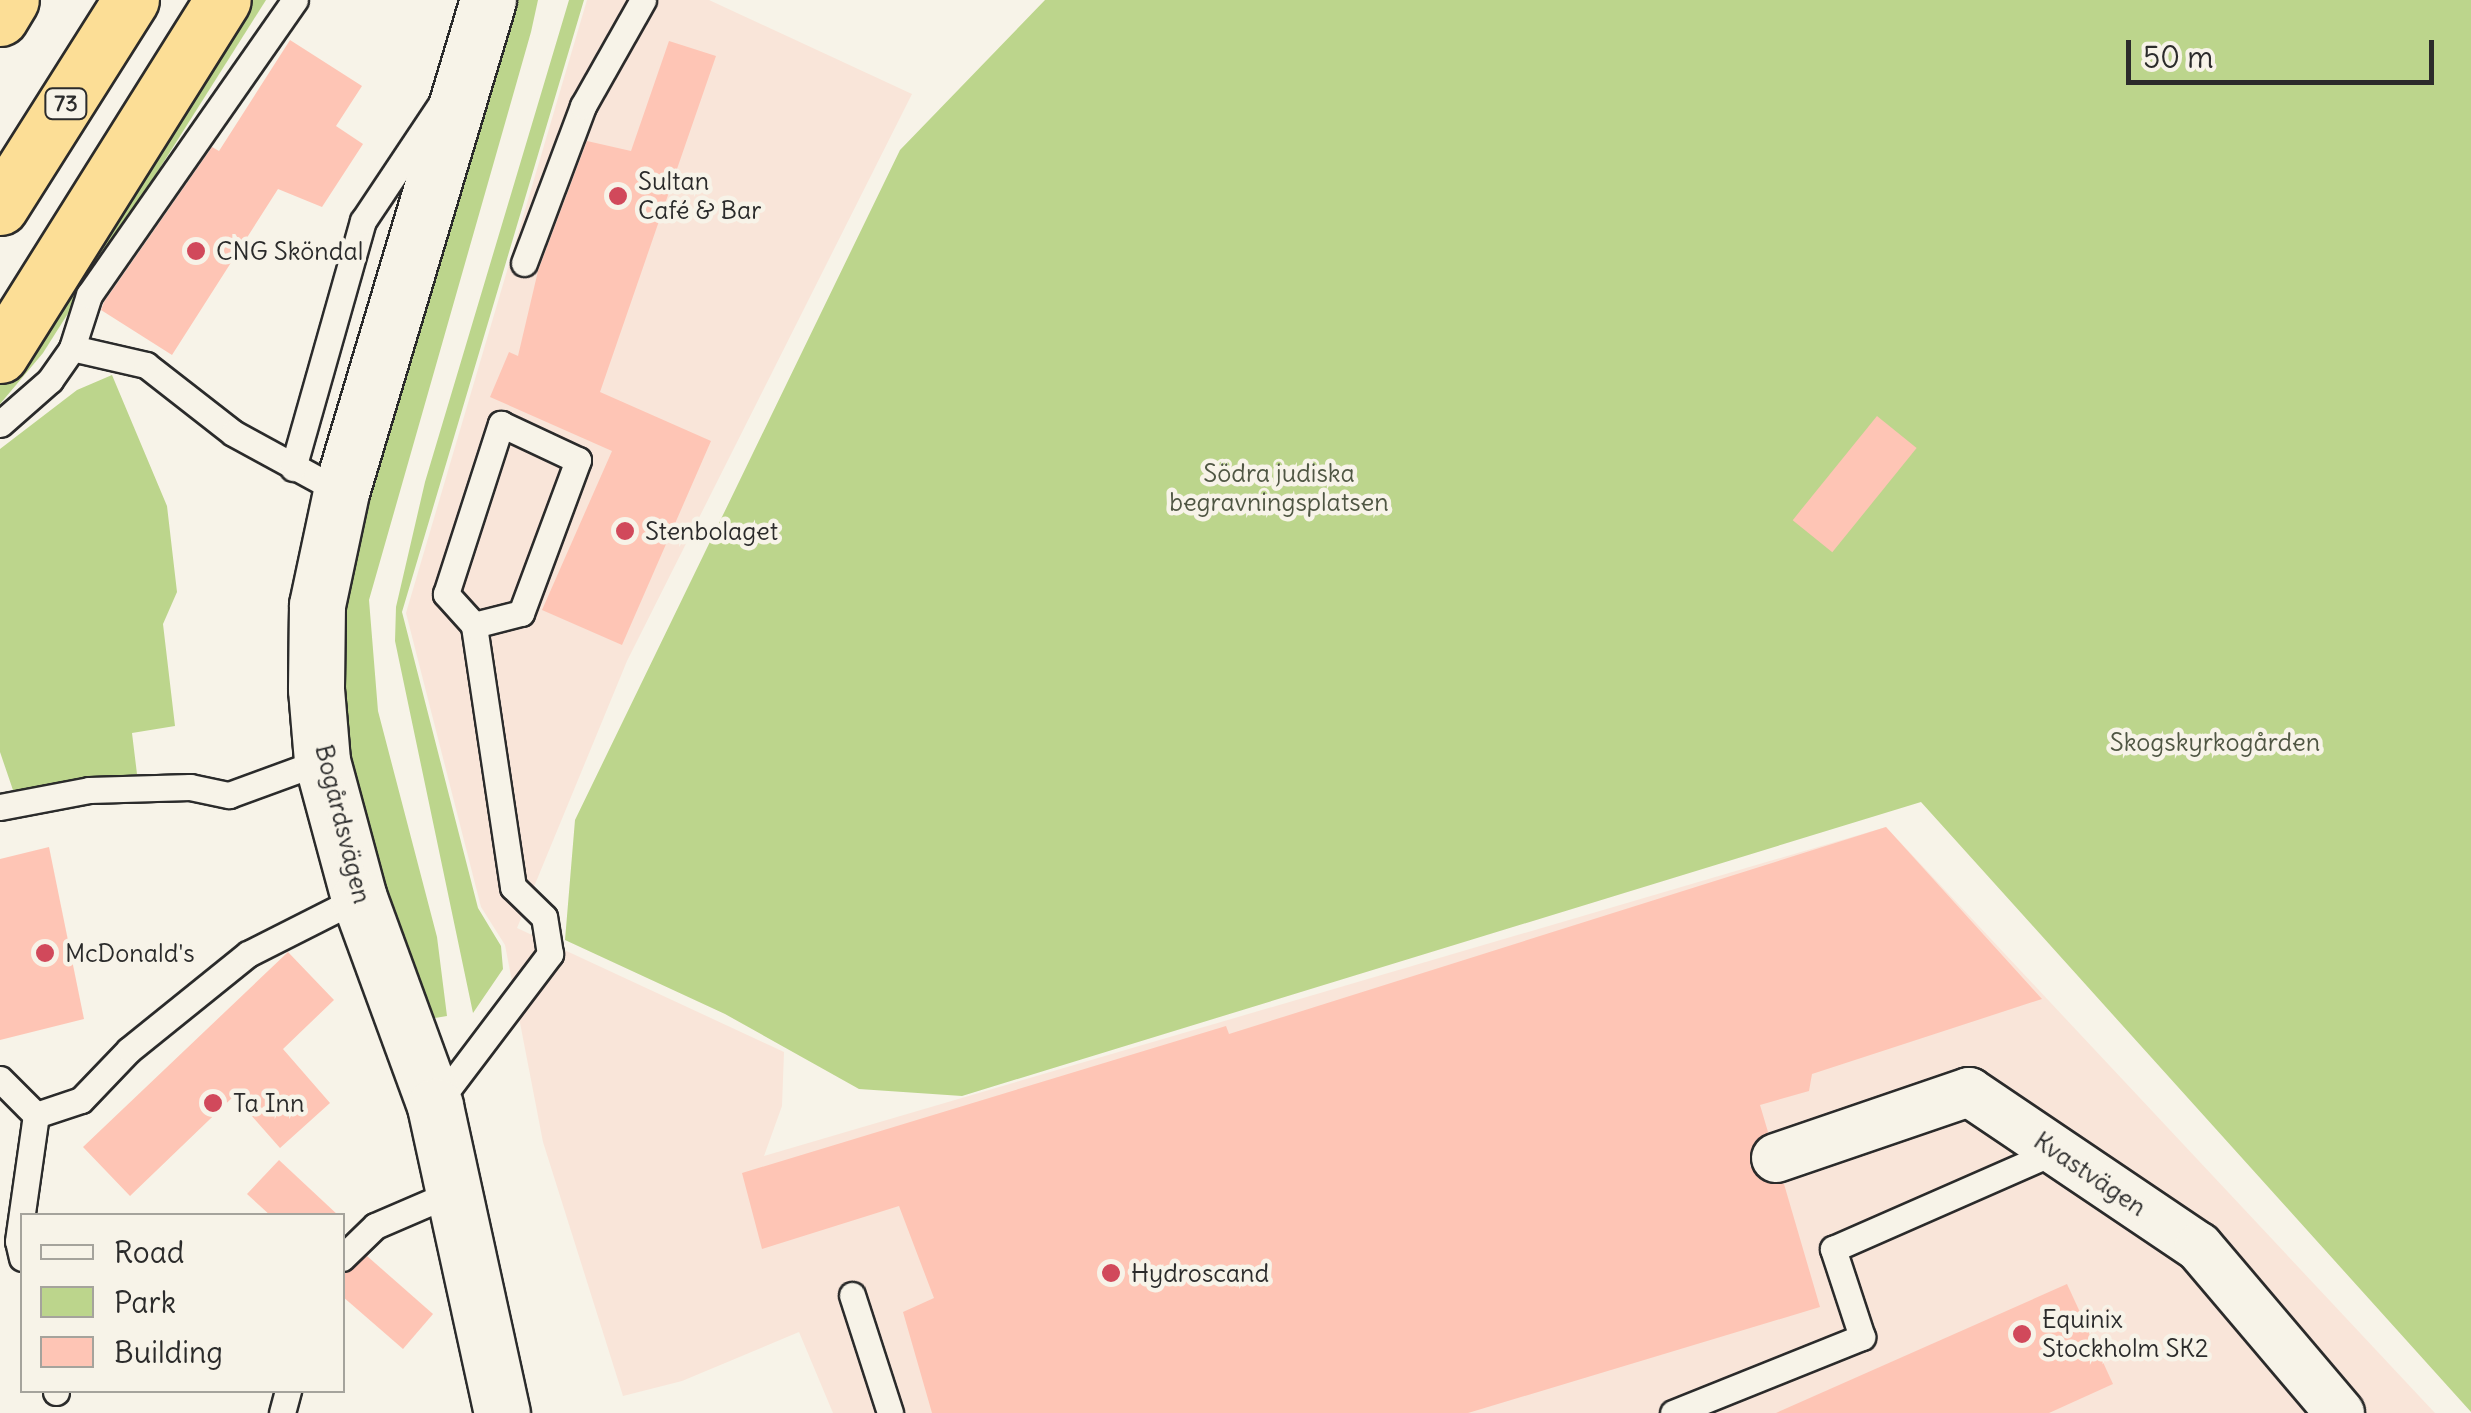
<!DOCTYPE html>
<html>
<head>
<meta charset="utf-8">
<style>
  body { margin:0 }
  #map { position:relative; width:2471px; height:1413px; overflow:hidden; background:#f7f3e8; font-family:Delius,sans-serif }
  div>[style] { position:absolute }
  [style*='--x'] { left:calc(var(--x)*1px); top:calc(var(--y)*1px); width:calc(var(--w)*1px); rotate:calc(var(--a)*1deg) }
  .built>* { inset:0; background:#f9e5d9 }
  .green>* { inset:0; background:#bcd58c }
  .building>* { inset:0; background:#fec5b5; transform-origin:0 0 }
  .roads { filter:drop-shadow(2px 0 #2b2b2b) drop-shadow(-2px 0 #2b2b2b) drop-shadow(0 2px #2b2b2b) drop-shadow(0 -2px #2b2b2b) }
  .lane>* { height:25px; margin:-12.5px; padding:0 12.5px; transform-origin:12.5px; border-radius:12.5px; background:#f7f3e8 }
  .street>* { height:48px; margin:-24px; padding:0 24px; transform-origin:24px; border-radius:24px; background:#f7f3e8 }
  .secondary>* { height:55px; margin:-27.5px; padding:0 27.5px; transform-origin:27.5px; border-radius:27.5px; background:#f7f3e8 }
  .highway>* { height:55px; margin:-27.5px; padding:0 27.5px; transform-origin:27.5px; border-radius:27.5px; background:#fcde96 }
  .dots>* { width:28px; height:28px; translate:-50% -50%; box-sizing:border-box; border:5px solid #f7f3e8; border-radius:50% }
  span { translate:-50% -50%; white-space:nowrap; text-align:center; line-height:1.15; -webkit-text-stroke:9px #f7f3e8; paint-order:stroke }
  .shield-label span { padding:2px 8px; background:#f7f3e8; border:2px solid; border-radius:8px; -webkit-text-stroke-width:0 }
  .shield-label { font-size:22px; color:#2b2b2b; font-weight:700 }
  .poi-label { font-size:25px; color:#2b2b2b }
  .left { translate:0 -50%; text-align:left }
  .park-label { font-size:25px; color:#4f5643 }
  .street-label { font-size:25px; color:#2b2b2b }
  .legend { position:absolute; left:20px; top:1213px; width:325px; height:180px; box-sizing:border-box; background:#f7f3e8; border:2px solid #a5a39c; margin:0; padding:12px 18px; list-style:none; font-size:30px; color:#2b2b2b }
  .legend li { display:flex; align-items:center; gap:20px; height:50px }
  .legend b { width:50px; border:2px solid #a5a39c }
  .scale { position:absolute; left:2126px; top:40px; width:308px; height:45px; box-sizing:border-box; border:5px solid #2b2b2b; border-top:0; padding-left:12px; font-size:30px; line-height:35px; white-space:nowrap; color:#2b2b2b; -webkit-text-stroke:8px #f7f3e8; paint-order:stroke }
</style>
</head>
<body>
<div id="map">
  <div class="built">
    <i style="clip-path:polygon(587px 0,709px 0,912px 94px,627px 661px,517px 928px,784px 1052px,782px 1106px,764px 1156px,1886px 827px,2435px 1413px,833px 1413px,799px 1332px,682px 1381px,623px 1396px,543px 1142px,505px 945px,481px 907px,406px 613px)"></i>
  </div>
  <div class="green">
    <i style="clip-path:polygon(245px 0,266px 0,43px 353px,0 404px,0 385px)"></i>
    <i style="clip-path:polygon(516px 0,538px 0,531px 32px,369px 600px,378px 711px,437px 937px,447px 1016px,429px 1019px,351px 780px,341px 649px,347px 577px)"></i>
    <i style="clip-path:polygon(569px 0,584px 0,402px 612px,478px 908px,501px 946px,503px 969px,473px 1013px,395px 641px,396px 607px,425px 482px)"></i>
    <i style="clip-path:polygon(1045px 0,2471px 0,2471px 1412px,1921px 802px,962px 1096px,859px 1089px,725px 1014px,565px 940px,575px 820px,900px 150px)"></i>
    <i style="clip-path:polygon(112px 375px,167px 506px,177px 592px,163px 624px,175px 726px,132px 733px,137px 774px,15px 796px,0 752px,0 449px,77px 390px)"></i>
  </div>
  <div class="building">
    <i style="clip-path:polygon(290px 40px,362px 86px,336px 126px,363px 144px,322px 207px,278px 189px,172px 355px,101px 310px,104px 302px,212px 147px,219px 151px)"></i>
    <i style="clip-path:polygon(669px 41px,716px 56px,600px 392px,711px 441px,622px 645px,542px 610px,612px 451px,490px 397px,509px 352px,518px 356px,538px 271px,587px 141px,631px 151px)"></i>
    <i style="left:1877px;top:416px;width:51px;height:134px;rotate:39deg"></i>
    <i style="clip-path:polygon(1886px 827px,2042px 999px,1812px 1074px,1809px 1091px,1760px 1105px,1768px 1132px,1755px 1141px,1750px 1166px,1759px 1179px,1784px 1184px,1820px 1307px,1468px 1413px,932px 1413px,903px 1312px,934px 1298px,899px 1206px,762px 1249px,742px 1173px,1226px 1026px,1229px 1034px)"></i>
    <i style="clip-path:polygon(49px 847px,84px 1019px,0 1040px,0 859px)"></i>
    <i style="clip-path:polygon(288px 952px,334px 1000px,283px 1049px,330px 1103px,280px 1148px,234px 1096px,130px 1196px,83px 1147px)"></i>
    <i style="clip-path:polygon(279px 1160px,339px 1216px,271px 1216px,247px 1194px)"></i>
    <i style="clip-path:polygon(367px 1256px,433px 1314px,403px 1349px,342px 1296px,342px 1274px)"></i>
    <i style="clip-path:polygon(2067px 1284px,2113px 1384px,2049px 1413px,1776px 1413px)"></i>
  </div>
  <div class="roads">
    <div class="lane">
      <i style="--x:524;--y:263;--w:168;--a:-69.4"></i>
      <i style="--x:583;--y:106;--w:122;--a:-60.5"></i>
      <i style="--x:72;--y:348;--w:76;--a:12.9"></i>
      <i style="--x:146;--y:365;--w:110;--a:38"></i>
      <i style="--x:233;--y:433;--w:123;--a:28.6"></i>
      <i style="--x:0;--y:424;--w:67;--a:-41.3"></i>
      <i style="--x:50;--y:380;--w:39;--a:-55"></i>
      <i style="--x:72;--y:348;--w:56;--a:-72.2"></i>
      <i style="--x:89;--y:295;--w:360;--a:-55.1"></i>
      <i style="--x:293;--y:468;--w:257;--a:-74.2"></i>
      <i style="--x:363;--y:221;--w:137;--a:-56.3"></i>
      <i style="--x:0;--y:807;--w:91;--a:-10.8"></i>
      <i style="--x:89;--y:790;--w:101;--a:-1.7"></i>
      <i style="--x:190;--y:787;--w:40;--a:12"></i>
      <i style="--x:229;--y:795;--w:99;--a:-20.1"></i>
      <i style="--x:0;--y:1079;--w:51;--a:45"></i>
      <i style="--x:435;--y:1106;--w:191;--a:-52.9"></i>
      <i style="--x:550;--y:954;--w:37;--a:-99"></i>
      <i style="--x:544;--y:917;--w:43;--a:-135.9"></i>
      <i style="--x:513;--y:887;--w:265;--a:-98.5"></i>
      <i style="--x:474;--y:625;--w:42;--a:-132.1"></i>
      <i style="--x:446;--y:594;--w:179;--a:-72.1"></i>
      <i style="--x:501;--y:424;--w:85;--a:25.1"></i>
      <i style="--x:578;--y:460;--w:163;--a:110.4"></i>
      <i style="--x:521;--y:613;--w:49;--a:165.7"></i>
      <i style="--x:36;--y:1115;--w:47;--a:-18.4"></i>
      <i style="--x:81;--y:1100;--w:69;--a:-46.2"></i>
      <i style="--x:129;--y:1050;--w:153;--a:-38.9"></i>
      <i style="--x:248;--y:954;--w:124;--a:-26.8"></i>
      <i style="--x:22;--y:1258;--w:17;--a:-103"></i>
      <i style="--x:18;--y:1241;--w:127;--a:-81.9"></i>
      <i style="--x:342;--y:1258;--w:46;--a:-44.1"></i>
      <i style="--x:375;--y:1226;--w:86;--a:-23.3"></i>
      <i style="--x:852;--y:1295;--w:124;--a:72.1"></i>
      <i style="--x:56;--y:1390;--w:2;--a:90"></i>
      <i style="--x:282;--y:1413;--w:24;--a:-75"></i>
      <i style="--x:1673;--y:1413;--w:204;--a:-21.9"></i>
      <i style="--x:1862;--y:1337;--w:93;--a:-108.2"></i>
      <i style="--x:1833;--y:1249;--w:244;--a:-23.7"></i>
    </div>
    <div class="street">
      <i style="--x:1776;--y:1158;--w:204;--a:-18.9"></i>
      <i style="--x:1969;--y:1092;--w:277;--a:34"></i>
      <i style="--x:2199;--y:1247;--w:218;--a:49.7"></i>
    </div>
    <div class="secondary">
      <i style="--x:488;--y:0;--w:513;--a:106.64"></i>
      <i style="--x:341;--y:492;--w:116;--a:102"></i>
      <i style="--x:317;--y:605;--w:84;--a:90.7"></i>
      <i style="--x:316;--y:689;--w:72;--a:85.2"></i>
      <i style="--x:322;--y:761;--w:142;--a:74.9"></i>
      <i style="--x:359;--y:898;--w:221;--a:69.9"></i>
      <i style="--x:435;--y:1106;--w:314;--a:77.7"></i>
    </div>
    <div class="highway">
      <i style="--x:0;--y:18;--w:21;--a:-59"></i>
      <i style="--x:0;--y:207;--w:245;--a:-57.7"></i>
      <i style="--x:0;--y:355;--w:419;--a:-57.9"></i>
    </div>
  </div>
  <div class="dots">
    <i style="left:618px;top:196px;background:#d1495b"></i>
    <i style="left:196px;top:251px;background:#d1495b"></i>
    <i style="left:625px;top:531px;background:#d1495b"></i>
    <i style="left:45px;top:953px;background:#d1495b"></i>
    <i style="left:213px;top:1103px;background:#d1495b"></i>
    <i style="left:1111px;top:1273px;background:#d1495b"></i>
    <i style="left:2022px;top:1334px;background:#d1495b"></i>
  </div>
  <div class="shield-label">
    <span style="left:66px;top:104px">73</span>
  </div>
  <div class="poi-label">
    <span class="left" style="left:638px;top:196px">Sultan<br>Café &amp; Bar</span>
    <span class="left" style="left:216px;top:251px">CNG Sköndal</span>
    <span class="left" style="left:645px;top:531px">Stenbolaget</span>
    <span class="left" style="left:65px;top:953px">McDonald's</span>
    <span class="left" style="left:233px;top:1103px">Ta Inn</span>
    <span class="left" style="left:1131px;top:1273px">Hydroscand</span>
    <span class="left" style="left:2042px;top:1334px">Equinix<br>Stockholm SK2</span>
  </div>
  <div class="park-label">
    <span style="left:1279px;top:488px">Södra judiska<br>begravningsplatsen</span>
    <span style="left:2215px;top:742px">Skogskyrkogården</span>
  </div>
  <div class="street-label">
    <span style="left:343px;top:824px;rotate:76deg">Bogårdsvägen</span>
    <span style="left:2090px;top:1174px;rotate:34deg">Kvastvägen</span>
  </div>
  <ul class="legend">
  <li><b style="height:12px;background:#f7f3e8"></b>Road</li>
  <li><b style="height:28px;background:#bcd58c"></b>Park</li>
  <li><b style="height:28px;background:#fec5b5"></b>Building</li>
  </ul>
  <div class="scale">50 m</div>
</div>
</body>
</html>
